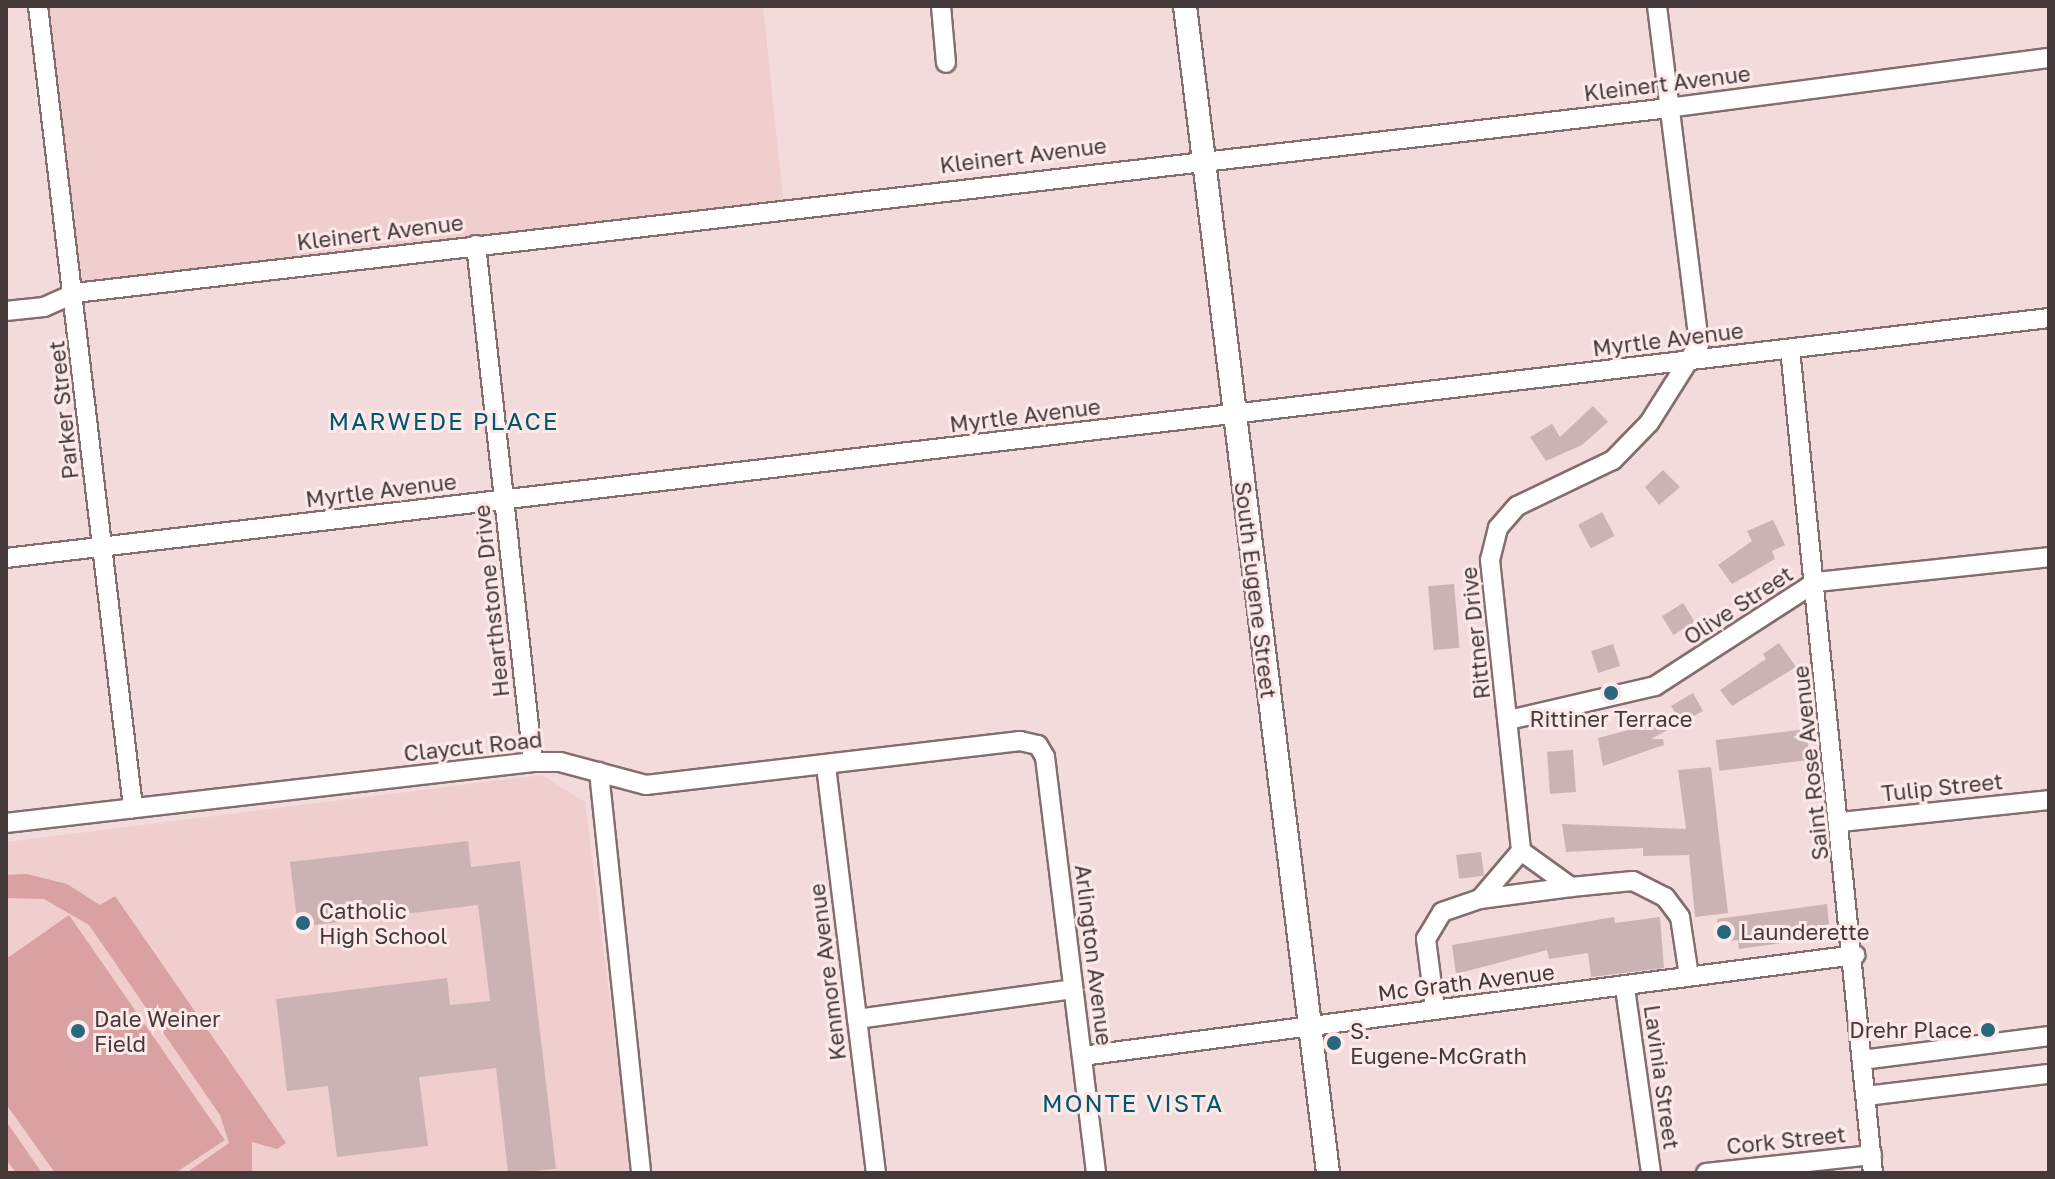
<!DOCTYPE html>
<html>
<head>
<meta charset="utf-8">
<style>
  body { margin:0 }
  #map { position:relative; width:2055px; height:1179px; overflow:hidden; background:#f4dbdb; font-family:"Golos Text",sans-serif }
  div>[style] { position:absolute }
  [style*='--x'] { left:calc(var(--x)*1px); top:calc(var(--y)*1px); width:calc(var(--w)*1px); rotate:calc(var(--a)*1deg) }
  .built>* { inset:0; background:#f0cece }
  .green>* { inset:0; background:#d9a1a2 }
  .building>* { inset:0; background:#ccb3b3; transform-origin:0 0 }
  .roads { filter:drop-shadow(2px 0 #836d6d) drop-shadow(-2px 0 #836d6d) drop-shadow(0 2px #836d6d) drop-shadow(0 -2px #836d6d) }
  .minor>* { height:18px; margin:-9px; padding:0 9px; transform-origin:9px; border-radius:9px; background:#fff }
  .tertiary>* { height:22px; margin:-11px; padding:0 11px; transform-origin:11px; border-radius:11px; background:#fff }
  .dots>* { width:22px; height:22px; translate:-50% -50%; box-sizing:border-box; border:4px solid #fee9e9; border-radius:50% }
  span { translate:-50% -50%; white-space:nowrap; text-align:center; line-height:1.15; -webkit-text-stroke:6px #fee9e9; paint-order:stroke }
  .street-label { font-size:22px; color:#433939 }
  .poi-label { font-size:22px; color:#433939 }
  .left { translate:0 -50%; text-align:left }
  .right { translate:-100% -50%; text-align:right }
  .neighbourhood-label { font-size:24px; color:#025770; letter-spacing:2px }
  .frame { position:absolute; inset:0; border:8px solid #433939; pointer-events:none }
</style>
</head>
<body>
<div id="map">
  <div class="built">
    <i style="clip-path:polygon(38px 6px,763px 6px,784px 207px,75px 293px)"></i>
    <i style="clip-path:polygon(542px 775px,585px 802px,632px 1173px,6px 1173px,6px 842px)"></i>
  </div>
  <div class="green">
    <i style="clip-path:polygon(27px 874px,67px 884px,100px 905px,115px 896px,286px 1143px,277px 1149px,252px 1142px,252px 1173px,186px 1173px,229px 1143px,220px 1115px,89px 925px,44px 899px,6px 898px,6px 875px)"></i>
    <i style="clip-path:polygon(69px 915px,225px 1140px,175px 1173px,55px 1173px,6px 1104px,6px 959px)"></i>
    <i style="clip-path:polygon(6px 1121px,42px 1173px,16px 1173px,6px 1159px)"></i>
  </div>
  <div class="building">
    <i style="clip-path:polygon(1593px 406px,1608px 422px,1582px 445px,1546px 461px,1530px 437px,1552px 424px,1560px 437px)"></i>
    <i style="clip-path:polygon(1663px 470px,1680px 487px,1659px 505px,1645px 487px)"></i>
    <i style="left:1602px;top:512px;width:27px;height:27px;rotate:62deg"></i>
    <i style="clip-path:polygon(1773px 520px,1785px 545px,1772px 551px,1775px 559px,1732px 584px,1718px 565px,1752px 541px,1747px 531px)"></i>
    <i style="left:1454px;top:584px;width:64px;height:26px;rotate:85deg"></i>
    <i style="left:1683px;top:603px;width:22px;height:25px;rotate:58deg"></i>
    <i style="clip-path:polygon(1779px 643px,1796px 667px,1732px 706px,1720px 690px,1766px 659px,1763px 654px)"></i>
    <i style="left:1613px;top:644px;width:23px;height:23px;rotate:72deg"></i>
    <i style="clip-path:polygon(1693px 693px,1703px 711px,1651px 739px,1663px 739px,1664px 745px,1603px 766px,1598px 738px,1678px 717px,1671px 706px)"></i>
    <i style="left:1806px;top:729px;width:31px;height:91px;rotate:83deg"></i>
    <i style="left:1573px;top:750px;width:42px;height:26px;rotate:86deg"></i>
    <i style="clip-path:polygon(1711px 767px,1728px 913px,1695px 917px,1689px 855px,1643px 856px,1643px 848px,1566px 852px,1562px 824px,1686px 829px,1678px 770px)"></i>
    <i style="clip-path:polygon(468px 841px,471px 867px,520px 861px,556px 1169px,508px 1173px,496px 1068px,419px 1077px,428px 1146px,337px 1157px,328px 1086px,287px 1091px,276px 999px,447px 978px,450px 1005px,490px 1001px,478px 905px,298px 927px,290px 862px)"></i>
    <i style="left:1481px;top:852px;width:24px;height:25px;rotate:83deg"></i>
    <i style="clip-path:polygon(1827px 904px,1830px 936px,1739px 949px,1738px 940px,1720px 942px,1717px 919px)"></i>
    <i style="clip-path:polygon(1614px 917px,1615px 923px,1660px 917px,1664px 968px,1591px 977px,1588px 953px,1549px 959px,1547px 950px,1456px 974px,1452px 945px)"></i>
    <i style="clip-path:polygon(1467px 976px,1468px 993px,1448px 996px,1445px 978px)"></i>
  </div>
  <div class="roads">
    <div class="minor">
      <i style="--x:38;--y:6;--w:808;--a:83.24"></i>
      <i style="--x:941;--y:6;--w:57;--a:85"></i>
      <i style="--x:1657;--y:6;--w:341;--a:82.9"></i>
      <i style="--x:1699;--y:344;--w:93;--a:122.3"></i>
      <i style="--x:1649;--y:423;--w:52;--a:134.2"></i>
      <i style="--x:1613;--y:460;--w:106;--a:154.4"></i>
      <i style="--x:1517;--y:506;--w:29;--a:131"></i>
      <i style="--x:1498;--y:528;--w:33;--a:104"></i>
      <i style="--x:1490;--y:560;--w:293;--a:83.9"></i>
      <i style="--x:1521;--y:851;--w:62;--a:35.8"></i>
      <i style="--x:1571;--y:887;--w:62;--a:-5.5"></i>
      <i style="--x:1633;--y:881;--w:36;--a:27"></i>
      <i style="--x:1665;--y:897;--w:25;--a:53"></i>
      <i style="--x:1680;--y:917;--w:60;--a:81.3"></i>
      <i style="--x:476;--y:245;--w:520;--a:83.71"></i>
      <i style="--x:6;--y:311;--w:38;--a:-6"></i>
      <i style="--x:44;--y:307;--w:34;--a:-24"></i>
      <i style="--x:75;--y:293;--w:1604;--a:-6.62"></i>
      <i style="--x:1668;--y:108;--w:384;--a:-7.5"></i>
      <i style="--x:1790;--y:349;--w:828;--a:84.25"></i>
      <i style="--x:6;--y:558;--w:2057;--a:-6.7"></i>
      <i style="--x:1509;--y:720;--w:150;--a:-13.1"></i>
      <i style="--x:1655;--y:686;--w:192;--a:-32.9"></i>
      <i style="--x:1816;--y:582;--w:234;--a:-6.1"></i>
      <i style="--x:826;--y:766;--w:410;--a:83"></i>
      <i style="--x:599;--y:772;--w:403;--a:84"></i>
      <i style="--x:1840;--y:822;--w:210;--a:-6"></i>
      <i style="--x:6;--y:823;--w:531;--a:-6.6"></i>
      <i style="--x:533;--y:762;--w:27;--a:0"></i>
      <i style="--x:560;--y:762;--w:89;--a:15"></i>
      <i style="--x:646;--y:785;--w:377;--a:-6.7"></i>
      <i style="--x:1020;--y:741;--w:18;--a:13"></i>
      <i style="--x:1038;--y:745;--w:14;--a:60"></i>
      <i style="--x:1045;--y:757;--w:419;--a:83"></i>
      <i style="--x:1480;--y:899;--w:92;--a:-7.5"></i>
      <i style="--x:1625;--y:988;--w:187;--a:82"></i>
      <i style="--x:1435;--y:1009;--w:71;--a:-97.3"></i>
      <i style="--x:1426;--y:939;--w:31;--a:-59"></i>
      <i style="--x:1442;--y:912;--w:40;--a:-18.9"></i>
      <i style="--x:1480;--y:899;--w:63;--a:-49.5"></i>
      <i style="--x:857;--y:1019;--w:218;--a:-7.9"></i>
      <i style="--x:1082;--y:1056;--w:780;--a:-7.44"></i>
      <i style="--x:1862;--y:1060;--w:189;--a:-7.3"></i>
      <i style="--x:1866;--y:1096;--w:184;--a:-6.9"></i>
      <i style="--x:1706;--y:1173;--w:167;--a:-6.2"></i>
    </div>
    <div class="tertiary">
      <i style="--x:1185;--y:6;--w:1176;--a:83.01"></i>
    </div>
  </div>
  <div class="dots">
    <i style="left:1611px;top:693px;background:#29677d"></i>
    <i style="left:303px;top:923px;background:#29677d"></i>
    <i style="left:1724px;top:932px;background:#29677d"></i>
    <i style="left:1988px;top:1030px;background:#29677d"></i>
    <i style="left:78px;top:1031px;background:#29677d"></i>
    <i style="left:1334px;top:1043px;background:#29677d"></i>
  </div>
  <div class="street-label">
    <span style="left:1667px;top:83px;rotate:-7deg">Kleinert Avenue</span>
    <span style="left:1023px;top:155px;rotate:-7deg">Kleinert Avenue</span>
    <span style="left:380px;top:232px;rotate:-7deg">Kleinert Avenue</span>
    <span style="left:1668px;top:339px;rotate:-7deg">Myrtle Avenue</span>
    <span style="left:63px;top:410px;rotate:-96deg">Parker Street</span>
    <span style="left:1025px;top:415px;rotate:-7deg">Myrtle Avenue</span>
    <span style="left:381px;top:490px;rotate:-7deg">Myrtle Avenue</span>
    <span style="left:1256px;top:590px;rotate:83deg">South Eugene Street</span>
    <span style="left:491px;top:601px;rotate:-96deg">Hearthstone Drive</span>
    <span style="left:1738px;top:605px;rotate:-33deg">Olive Street</span>
    <span style="left:1475px;top:633px;rotate:-96deg">Rittner Drive</span>
    <span style="left:473px;top:746px;rotate:-6deg">Claycut Road</span>
    <span style="left:1810px;top:763px;rotate:-96deg">Saint Rose Avenue</span>
    <span style="left:1942px;top:787px;rotate:-6deg">Tulip Street</span>
    <span style="left:1094px;top:955px;rotate:83deg">Arlington Avenue</span>
    <span style="left:827px;top:972px;rotate:-97deg">Kenmore Avenue</span>
    <span style="left:1466px;top:982px;rotate:-7deg">Mc Grath Avenue</span>
    <span style="left:1662px;top:1077px;rotate:82deg">Lavinia Street</span>
    <span style="left:1786px;top:1140px;rotate:-6deg">Cork Street</span>
  </div>
  <div class="poi-label">
    <span style="left:1611px;top:719px">Rittiner Terrace</span>
    <span class="left" style="left:319px;top:923px">Catholic<br>High School</span>
    <span class="left" style="left:1740px;top:932px">Launderette</span>
    <span class="left" style="left:94px;top:1031px">Dale Weiner<br>Field</span>
    <span class="left" style="left:1350px;top:1043px">S.<br>Eugene-McGrath</span>
    <span class="right" style="left:1972px;top:1030px">Drehr Place</span>
  </div>
  <div class="neighbourhood-label">
    <span style="left:444px;top:421px">MARWEDE PLACE</span>
    <span style="left:1133px;top:1103px">MONTE VISTA</span>
  </div>
  <div class="frame"></div>
</div>
</body>
</html>
